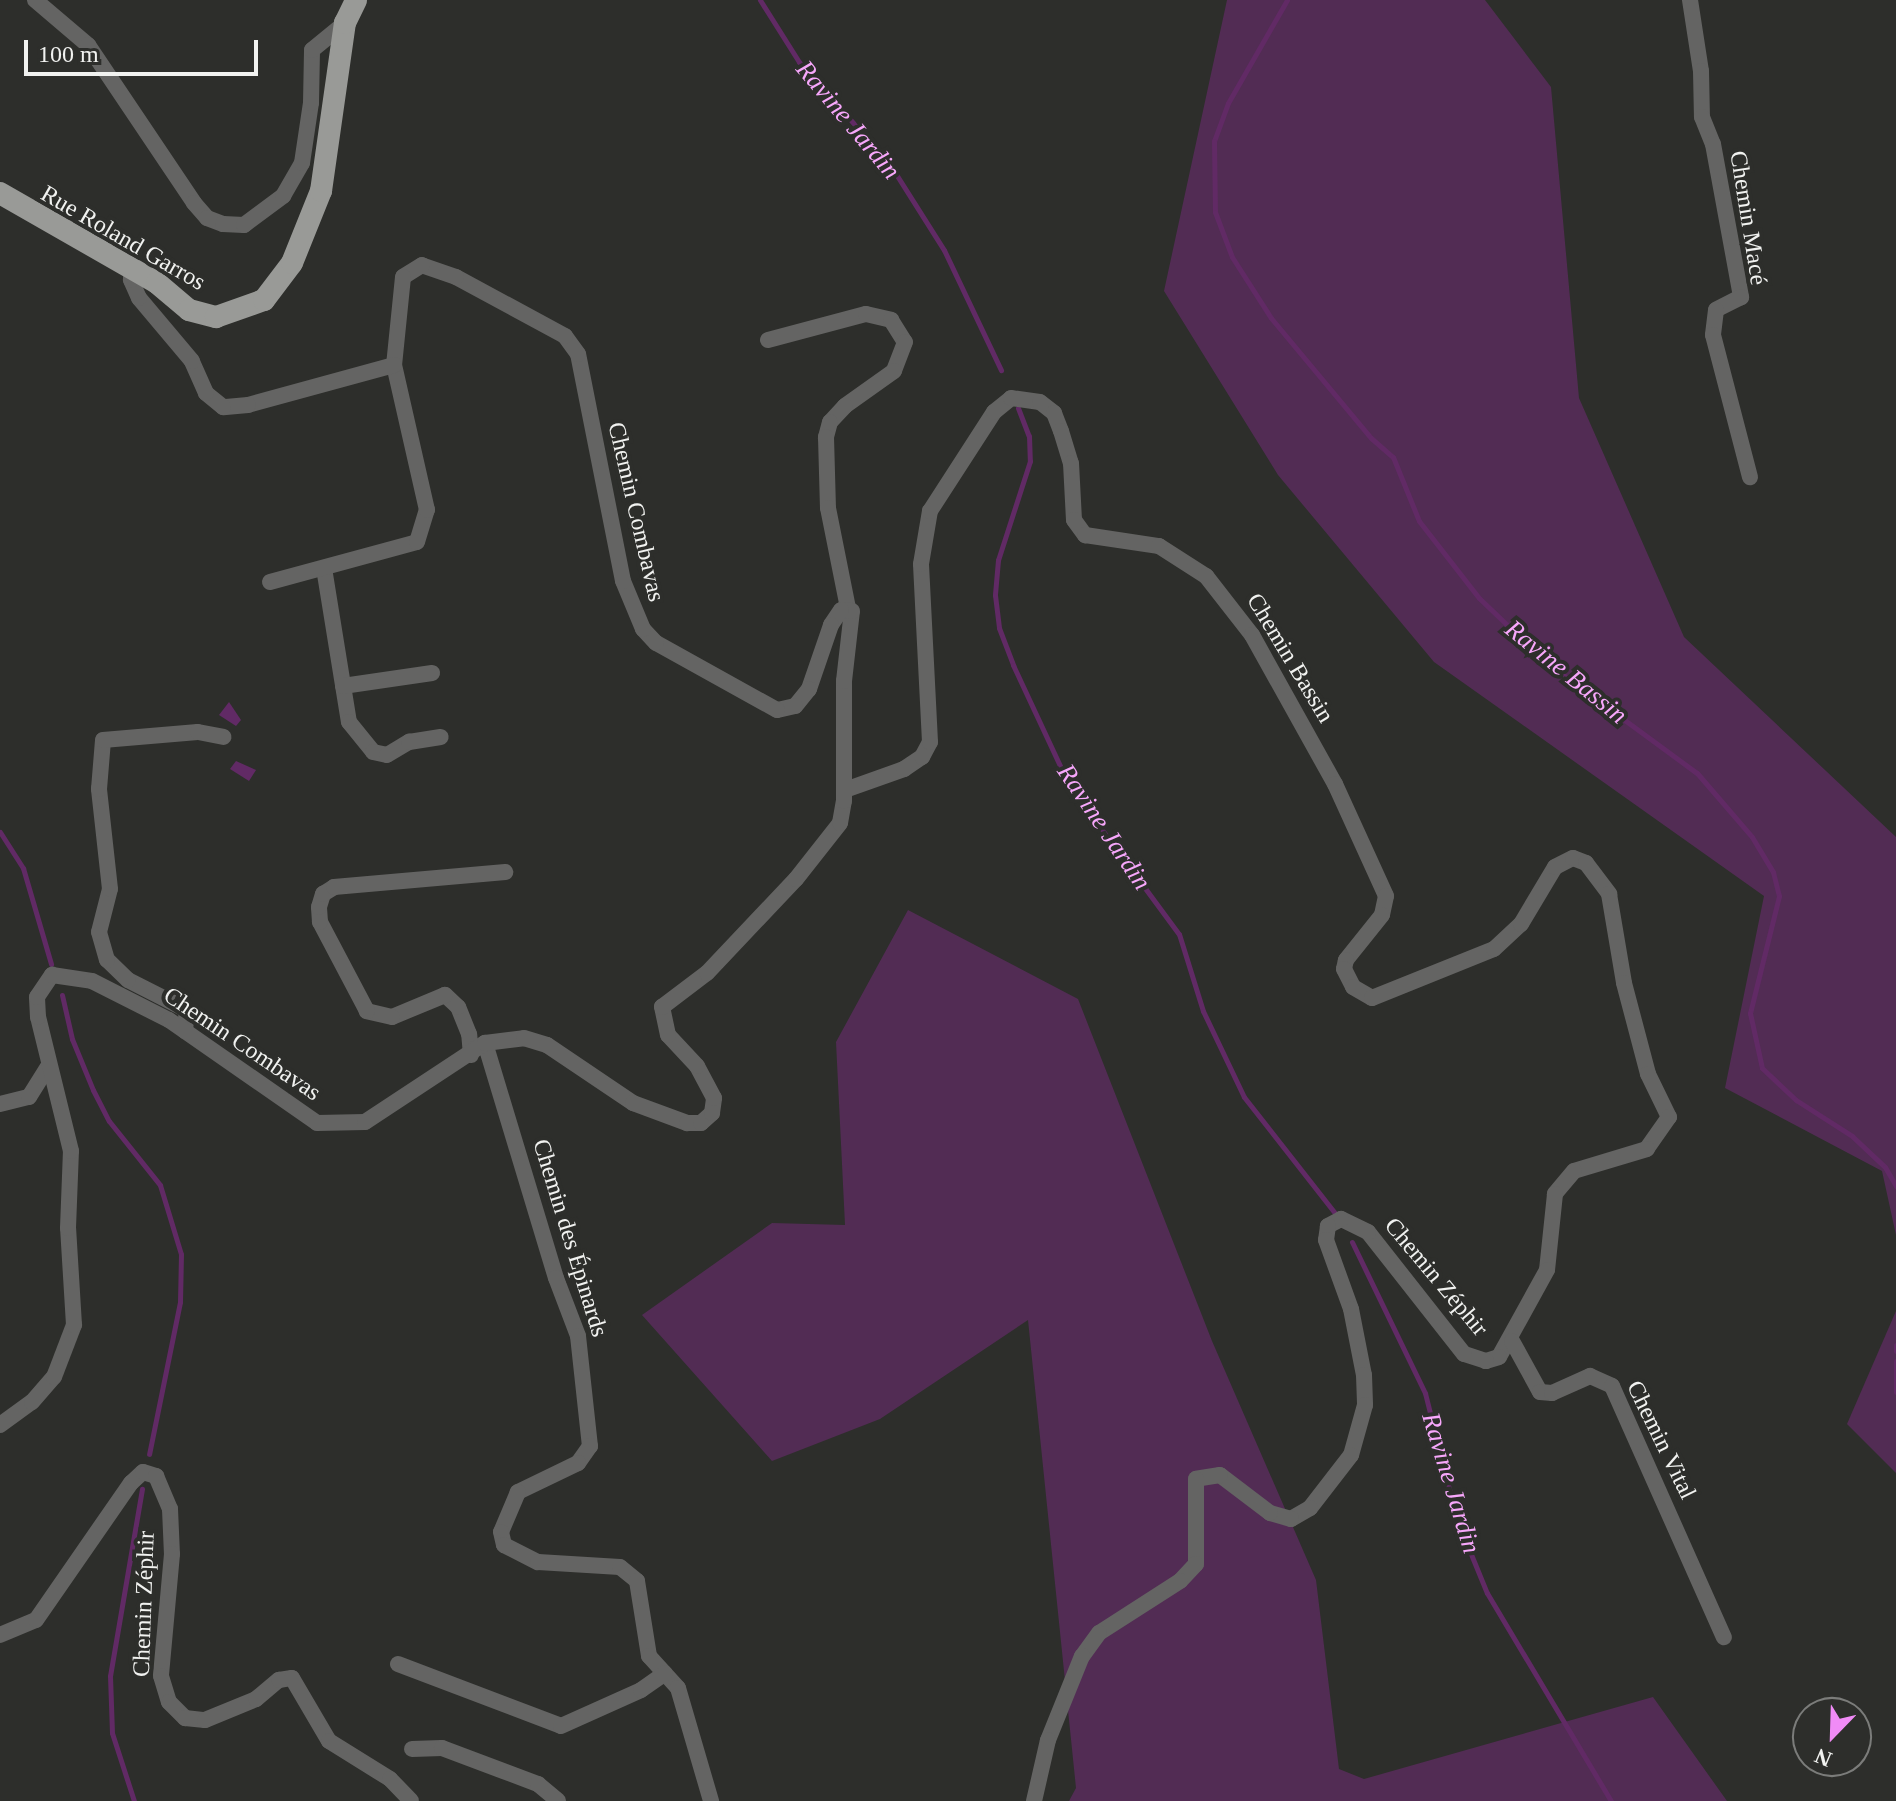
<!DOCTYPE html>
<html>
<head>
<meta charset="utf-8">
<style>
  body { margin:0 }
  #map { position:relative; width:1896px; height:1801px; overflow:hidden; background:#2d2e2b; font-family:Georgia,serif }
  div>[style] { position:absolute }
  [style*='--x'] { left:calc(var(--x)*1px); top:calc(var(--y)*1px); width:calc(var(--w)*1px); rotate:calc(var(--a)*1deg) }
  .green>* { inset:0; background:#522c54 }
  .water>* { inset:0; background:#612a65 }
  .stream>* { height:5px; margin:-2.5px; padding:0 2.5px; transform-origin:2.5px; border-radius:2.5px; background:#612a65 }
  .minor>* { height:16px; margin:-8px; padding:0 8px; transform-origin:8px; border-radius:8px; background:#646463 }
  .major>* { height:22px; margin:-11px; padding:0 11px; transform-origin:11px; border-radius:11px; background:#999a97 }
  span { translate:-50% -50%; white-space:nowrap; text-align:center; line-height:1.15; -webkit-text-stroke:8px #2d2e2b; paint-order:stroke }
  .street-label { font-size:24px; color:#f1f2f0 }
  .water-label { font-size:26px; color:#f7a7fb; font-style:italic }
  .north { position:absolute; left:1792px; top:1697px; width:80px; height:80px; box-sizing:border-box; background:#2d2e2b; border:2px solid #7b7c7a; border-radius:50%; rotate:203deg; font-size:22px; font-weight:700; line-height:32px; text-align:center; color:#f1f2f0 }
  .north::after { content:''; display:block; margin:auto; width:28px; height:36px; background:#f08bf6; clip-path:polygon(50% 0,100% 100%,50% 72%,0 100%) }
  .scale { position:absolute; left:24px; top:40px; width:234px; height:36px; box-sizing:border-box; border:4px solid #f1f2f0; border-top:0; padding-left:10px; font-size:24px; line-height:28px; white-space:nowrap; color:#f1f2f0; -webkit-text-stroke:6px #2d2e2b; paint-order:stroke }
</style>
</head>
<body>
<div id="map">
  <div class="green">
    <i style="clip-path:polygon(1227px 0,1485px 0,1551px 87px,1579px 398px,1684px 637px,1896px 837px,1896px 1235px,1882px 1171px,1725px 1088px,1764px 896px,1434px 662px,1278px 475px,1164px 291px)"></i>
    <i style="clip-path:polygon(908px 910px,1078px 999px,1212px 1341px,1316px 1580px,1339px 1769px,1364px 1779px,1653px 1697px,1727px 1801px,1069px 1801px,1076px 1788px,1028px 1320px,880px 1419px,772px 1461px,642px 1315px,772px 1223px,845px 1225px,836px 1042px)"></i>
    <i style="clip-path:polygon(1896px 1311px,1896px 1473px,1847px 1424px)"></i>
  </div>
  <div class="water">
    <i style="clip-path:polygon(229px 702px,241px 720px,236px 726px,219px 715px)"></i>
    <i style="clip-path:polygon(236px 761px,256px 770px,249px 781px,230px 769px)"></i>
  </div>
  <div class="stream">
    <i style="--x:760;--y:0;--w:73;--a:57.8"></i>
    <i style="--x:799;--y:62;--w:135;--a:48.3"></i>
    <i style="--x:889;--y:163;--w:103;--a:57.7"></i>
    <i style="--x:944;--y:250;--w:133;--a:64.6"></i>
    <i style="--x:1287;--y:0;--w:119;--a:119.8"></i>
    <i style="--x:1228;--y:103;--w:40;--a:110.2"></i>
    <i style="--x:1214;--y:141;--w:71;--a:89.2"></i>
    <i style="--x:1215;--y:212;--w:48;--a:69.3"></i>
    <i style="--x:1232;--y:257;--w:72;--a:57.4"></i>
    <i style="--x:1271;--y:318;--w:156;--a:50.2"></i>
    <i style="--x:1371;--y:438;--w:29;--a:41"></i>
    <i style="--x:1393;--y:457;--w:69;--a:67.9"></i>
    <i style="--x:1419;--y:521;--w:98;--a:52.1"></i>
    <i style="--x:1479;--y:598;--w:94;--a:43.7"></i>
    <i style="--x:1547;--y:663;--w:186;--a:36.3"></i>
    <i style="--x:1697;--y:773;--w:84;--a:49.3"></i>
    <i style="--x:1752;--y:837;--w:41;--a:59"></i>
    <i style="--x:1773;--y:872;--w:25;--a:76"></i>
    <i style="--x:1779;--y:896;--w:121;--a:103.9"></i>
    <i style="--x:1750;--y:1013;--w:56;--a:77.7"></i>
    <i style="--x:1762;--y:1068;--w:47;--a:43.3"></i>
    <i style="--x:1796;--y:1100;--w:67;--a:32.7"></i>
    <i style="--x:1852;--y:1136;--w:45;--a:43.2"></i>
    <i style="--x:1885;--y:1167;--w:22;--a:60"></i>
    <i style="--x:1018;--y:408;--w:30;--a:69"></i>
    <i style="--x:1029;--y:436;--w:25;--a:88"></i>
    <i style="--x:1030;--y:461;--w:104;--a:107.9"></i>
    <i style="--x:998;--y:560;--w:35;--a:95"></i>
    <i style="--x:995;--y:595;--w:33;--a:83"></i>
    <i style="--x:999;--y:628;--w:40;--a:69"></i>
    <i style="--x:1013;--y:665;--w:132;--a:65"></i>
    <i style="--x:1069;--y:785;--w:185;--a:53.6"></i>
    <i style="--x:1179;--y:934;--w:81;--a:72.7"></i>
    <i style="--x:1203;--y:1011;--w:95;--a:64.5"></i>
    <i style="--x:1244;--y:1097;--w:147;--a:51.9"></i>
    <i style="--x:0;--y:832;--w:43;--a:57.4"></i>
    <i style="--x:23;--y:868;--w:100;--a:73.7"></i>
    <i style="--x:62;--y:995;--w:45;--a:77.2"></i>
    <i style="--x:72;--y:1039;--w:55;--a:67.6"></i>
    <i style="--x:93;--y:1090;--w:35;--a:63"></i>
    <i style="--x:109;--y:1121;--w:82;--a:51.4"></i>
    <i style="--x:160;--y:1185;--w:72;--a:73.1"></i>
    <i style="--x:181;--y:1254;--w:48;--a:91.2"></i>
    <i style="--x:180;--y:1302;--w:155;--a:101.5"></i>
    <i style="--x:1352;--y:1242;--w:168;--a:64.2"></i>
    <i style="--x:1425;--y:1393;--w:131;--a:75.9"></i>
    <i style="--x:1457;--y:1520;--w:79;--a:67.7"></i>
    <i style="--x:1487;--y:1593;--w:242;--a:59.2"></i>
    <i style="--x:1896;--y:1345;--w:6;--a:90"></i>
    <i style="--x:1896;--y:1361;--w:31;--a:90"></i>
    <i style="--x:134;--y:1801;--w:71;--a:-107.9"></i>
    <i style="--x:112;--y:1733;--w:57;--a:-92"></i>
    <i style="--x:110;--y:1676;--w:190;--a:-80.3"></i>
  </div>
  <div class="minor">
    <i style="--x:35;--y:0;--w:70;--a:40.3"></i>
    <i style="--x:88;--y:45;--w:190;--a:56.1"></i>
    <i style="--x:194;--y:203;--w:20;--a:49"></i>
    <i style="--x:207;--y:218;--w:17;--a:21"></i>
    <i style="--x:223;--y:224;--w:21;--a:3"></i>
    <i style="--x:244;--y:225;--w:49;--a:-36.6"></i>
    <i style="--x:283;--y:196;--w:38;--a:-60"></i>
    <i style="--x:302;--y:163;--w:61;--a:-81.5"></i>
    <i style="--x:311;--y:103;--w:53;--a:-88.9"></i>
    <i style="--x:312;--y:50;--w:43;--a:-39.3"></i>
    <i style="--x:1690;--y:0;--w:72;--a:81.2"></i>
    <i style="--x:1701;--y:71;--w:46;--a:88.8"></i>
    <i style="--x:1702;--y:117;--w:29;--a:68"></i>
    <i style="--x:1713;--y:144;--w:156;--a:79.6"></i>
    <i style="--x:1741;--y:297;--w:28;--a:153"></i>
    <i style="--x:1716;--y:310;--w:25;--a:97"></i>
    <i style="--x:1713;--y:335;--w:147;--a:75.4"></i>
    <i style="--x:768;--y:340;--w:101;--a:-14.9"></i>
    <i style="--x:866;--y:314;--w:26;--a:13"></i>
    <i style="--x:891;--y:320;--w:26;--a:58"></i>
    <i style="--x:905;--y:342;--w:31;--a:111"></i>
    <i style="--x:894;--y:371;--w:60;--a:144.5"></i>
    <i style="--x:845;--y:406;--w:22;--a:133"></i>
    <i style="--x:830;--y:422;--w:16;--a:105"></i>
    <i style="--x:826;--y:437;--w:71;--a:88.4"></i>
    <i style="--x:828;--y:508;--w:102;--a:78.7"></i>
    <i style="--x:324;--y:568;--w:156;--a:80.8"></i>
    <i style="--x:349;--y:722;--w:38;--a:51"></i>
    <i style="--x:373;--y:752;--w:14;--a:12"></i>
    <i style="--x:387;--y:755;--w:26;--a:-31"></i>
    <i style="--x:409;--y:742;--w:32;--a:-9"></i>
    <i style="--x:270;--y:582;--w:152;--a:-15.2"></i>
    <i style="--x:417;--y:542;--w:34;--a:-73"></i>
    <i style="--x:427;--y:510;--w:149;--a:-102.8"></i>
    <i style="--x:343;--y:686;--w:90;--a:-8.3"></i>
    <i style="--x:845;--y:790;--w:63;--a:-19.6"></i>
    <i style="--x:904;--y:769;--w:22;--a:-34"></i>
    <i style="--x:922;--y:757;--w:17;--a:-62"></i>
    <i style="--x:930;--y:742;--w:178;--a:-92.9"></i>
    <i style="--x:921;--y:564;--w:54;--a:-80.4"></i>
    <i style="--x:930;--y:511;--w:118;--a:-57.1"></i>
    <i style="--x:994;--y:412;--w:22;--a:-39"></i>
    <i style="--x:1011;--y:398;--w:29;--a:8"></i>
    <i style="--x:1040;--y:402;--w:18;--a:38"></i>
    <i style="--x:1054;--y:413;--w:19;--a:69"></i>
    <i style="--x:1061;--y:431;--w:34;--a:73"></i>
    <i style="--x:1071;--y:463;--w:57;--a:87"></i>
    <i style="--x:1074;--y:520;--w:19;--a:54"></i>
    <i style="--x:1085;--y:535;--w:75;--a:8.5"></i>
    <i style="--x:1159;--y:546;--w:56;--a:32.6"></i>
    <i style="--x:1206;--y:576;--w:75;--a:52.1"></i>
    <i style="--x:1252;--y:635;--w:171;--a:60.9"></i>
    <i style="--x:1335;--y:784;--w:123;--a:65.5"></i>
    <i style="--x:1386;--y:896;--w:19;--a:102"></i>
    <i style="--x:1382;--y:915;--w:58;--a:128.7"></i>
    <i style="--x:1346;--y:960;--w:9;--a:103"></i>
    <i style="--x:1344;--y:969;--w:20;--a:63"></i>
    <i style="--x:1353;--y:987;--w:22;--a:30"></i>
    <i style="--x:1372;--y:998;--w:131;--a:-21.9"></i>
    <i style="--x:1494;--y:949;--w:37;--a:-43"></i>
    <i style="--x:1521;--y:924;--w:66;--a:-59.2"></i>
    <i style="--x:1555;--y:867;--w:20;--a:-27"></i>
    <i style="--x:1573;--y:858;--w:14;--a:21"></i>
    <i style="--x:1586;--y:863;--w:39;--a:53"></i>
    <i style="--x:1609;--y:894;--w:90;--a:80.4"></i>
    <i style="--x:1624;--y:983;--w:94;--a:75.2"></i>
    <i style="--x:1648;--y:1074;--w:48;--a:64"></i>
    <i style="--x:1669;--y:1117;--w:39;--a:125"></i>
    <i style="--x:1647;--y:1149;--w:76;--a:163.2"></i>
    <i style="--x:1574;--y:1171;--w:30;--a:130"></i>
    <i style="--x:1555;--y:1194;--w:76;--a:96"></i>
    <i style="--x:1547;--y:1270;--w:99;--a:118.9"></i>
    <i style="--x:1499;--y:1357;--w:14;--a:163"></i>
    <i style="--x:1486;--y:1361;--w:23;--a:-162"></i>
    <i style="--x:1464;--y:1354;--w:155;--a:-128.2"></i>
    <i style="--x:1368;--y:1232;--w:30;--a:-154"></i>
    <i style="--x:1341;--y:1219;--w:15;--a:152"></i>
    <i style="--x:1328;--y:1226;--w:14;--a:98"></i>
    <i style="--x:1326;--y:1240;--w:73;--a:70.1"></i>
    <i style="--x:1351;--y:1309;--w:67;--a:78.9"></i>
    <i style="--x:1364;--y:1375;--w:30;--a:88"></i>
    <i style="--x:1365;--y:1405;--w:52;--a:105.6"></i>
    <i style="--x:1351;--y:1455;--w:67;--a:127.7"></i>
    <i style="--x:1310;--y:1508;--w:22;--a:150"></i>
    <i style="--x:1291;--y:1519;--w:22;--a:-164"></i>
    <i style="--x:1270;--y:1513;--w:63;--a:-142.8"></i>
    <i style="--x:1220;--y:1475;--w:24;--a:171"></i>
    <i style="--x:1196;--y:1479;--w:85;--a:90"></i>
    <i style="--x:1196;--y:1564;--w:23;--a:133"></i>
    <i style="--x:1180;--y:1581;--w:96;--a:147.3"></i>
    <i style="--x:1099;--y:1633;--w:29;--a:126"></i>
    <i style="--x:1082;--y:1656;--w:91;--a:112"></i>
    <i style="--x:1048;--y:1740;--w:63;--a:102.9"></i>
    <i style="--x:185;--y:1031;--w:21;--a:-85"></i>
    <i style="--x:187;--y:1010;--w:66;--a:-153"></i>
    <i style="--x:128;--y:980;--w:29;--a:-136"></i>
    <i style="--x:107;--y:960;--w:29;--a:-106"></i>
    <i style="--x:99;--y:932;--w:44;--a:-75.7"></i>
    <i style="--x:110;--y:889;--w:101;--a:-96.3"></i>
    <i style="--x:99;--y:789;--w:49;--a:-85.3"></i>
    <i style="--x:103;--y:740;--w:95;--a:-4.8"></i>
    <i style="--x:198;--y:732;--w:26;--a:11"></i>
    <i style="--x:485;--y:1043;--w:245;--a:73.2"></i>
    <i style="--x:556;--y:1278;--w:62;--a:69.2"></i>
    <i style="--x:578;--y:1336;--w:111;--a:83.8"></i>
    <i style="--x:590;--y:1446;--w:21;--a:125"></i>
    <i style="--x:578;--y:1463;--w:67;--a:154.2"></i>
    <i style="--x:518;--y:1492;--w:43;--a:113"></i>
    <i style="--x:501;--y:1532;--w:13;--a:77"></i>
    <i style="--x:504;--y:1545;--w:38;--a:27"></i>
    <i style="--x:538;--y:1562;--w:82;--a:3.5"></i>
    <i style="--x:620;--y:1567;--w:22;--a:39"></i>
    <i style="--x:637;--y:1581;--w:76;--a:80.9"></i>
    <i style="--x:649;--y:1656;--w:43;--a:47.8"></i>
    <i style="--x:678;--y:1688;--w:118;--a:73.7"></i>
    <i style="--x:471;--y:1055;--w:21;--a:-95"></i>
    <i style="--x:469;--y:1034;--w:29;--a:-112"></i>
    <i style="--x:458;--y:1007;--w:18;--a:-137"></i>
    <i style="--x:445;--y:995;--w:57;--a:157.5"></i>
    <i style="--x:392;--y:1017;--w:26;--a:-167"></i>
    <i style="--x:367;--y:1011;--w:101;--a:-117.8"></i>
    <i style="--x:320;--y:922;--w:15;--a:-94"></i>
    <i style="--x:319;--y:907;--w:14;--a:-73"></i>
    <i style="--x:323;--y:894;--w:13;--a:-32"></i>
    <i style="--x:334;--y:887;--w:172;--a:-5"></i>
    <i style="--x:0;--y:1104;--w:30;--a:-14"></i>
    <i style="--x:29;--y:1097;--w:36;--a:-58"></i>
    <i style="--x:1512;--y:1341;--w:58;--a:61.2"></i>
    <i style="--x:1540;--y:1392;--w:12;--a:5"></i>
    <i style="--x:1552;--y:1393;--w:42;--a:-24.1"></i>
    <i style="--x:1590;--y:1376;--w:24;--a:24"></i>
    <i style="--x:1612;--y:1386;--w:275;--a:66"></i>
    <i style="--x:0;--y:1425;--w:39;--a:-36"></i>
    <i style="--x:32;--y:1402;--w:33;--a:-49"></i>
    <i style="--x:54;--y:1377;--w:56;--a:-69"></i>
    <i style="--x:74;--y:1325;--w:97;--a:-93.5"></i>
    <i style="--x:68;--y:1228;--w:77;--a:-87.8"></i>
    <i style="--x:71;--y:1151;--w:138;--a:-103.8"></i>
    <i style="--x:38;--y:1017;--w:20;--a:-93"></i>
    <i style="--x:37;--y:997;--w:27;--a:-56"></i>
    <i style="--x:52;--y:975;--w:40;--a:8.5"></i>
    <i style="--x:92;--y:981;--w:86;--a:26.9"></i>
    <i style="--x:169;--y:1020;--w:180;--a:34.8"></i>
    <i style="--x:317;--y:1123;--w:48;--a:-1.2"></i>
    <i style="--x:365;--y:1122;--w:144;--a:-33.4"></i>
    <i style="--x:485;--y:1043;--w:39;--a:-7"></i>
    <i style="--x:524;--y:1038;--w:24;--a:17"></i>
    <i style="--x:547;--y:1045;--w:104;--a:34"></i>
    <i style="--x:633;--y:1103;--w:58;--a:20.3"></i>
    <i style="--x:687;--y:1123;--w:14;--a:0"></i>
    <i style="--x:701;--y:1123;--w:15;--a:-42"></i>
    <i style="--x:712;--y:1113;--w:15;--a:-82"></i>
    <i style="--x:714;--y:1098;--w:36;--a:-118"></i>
    <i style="--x:697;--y:1066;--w:42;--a:-133.1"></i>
    <i style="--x:668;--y:1035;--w:29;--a:-102"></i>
    <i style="--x:662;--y:1007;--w:56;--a:-37.1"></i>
    <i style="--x:707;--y:973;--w:129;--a:-46.6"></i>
    <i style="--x:796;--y:879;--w:71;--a:-51.8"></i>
    <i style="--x:840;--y:823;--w:22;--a:-80"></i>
    <i style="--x:844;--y:801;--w:120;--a:-90"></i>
    <i style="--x:844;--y:681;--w:70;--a:-83.5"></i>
    <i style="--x:852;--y:611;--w:11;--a:-175"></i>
    <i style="--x:841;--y:610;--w:18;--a:124"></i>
    <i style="--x:831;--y:625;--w:68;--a:109"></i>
    <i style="--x:809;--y:689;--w:22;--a:129"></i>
    <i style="--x:795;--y:706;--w:18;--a:167"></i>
    <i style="--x:777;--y:710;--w:138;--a:-151"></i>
    <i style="--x:656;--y:643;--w:19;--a:-133"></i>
    <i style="--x:643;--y:629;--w:52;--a:-112.6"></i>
    <i style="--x:623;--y:581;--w:231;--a:-101.2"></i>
    <i style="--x:578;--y:354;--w:22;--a:-126"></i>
    <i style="--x:565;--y:336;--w:124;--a:-151.6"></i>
    <i style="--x:456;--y:277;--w:36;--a:-161"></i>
    <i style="--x:422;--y:265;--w:22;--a:148"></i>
    <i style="--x:403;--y:277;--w:88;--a:95.8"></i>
    <i style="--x:394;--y:365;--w:151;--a:164.7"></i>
    <i style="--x:248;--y:405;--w:25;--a:175"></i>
    <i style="--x:223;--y:407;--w:22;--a:-141"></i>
    <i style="--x:206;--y:393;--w:35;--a:-114"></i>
    <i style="--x:192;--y:361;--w:82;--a:-130.1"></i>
    <i style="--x:139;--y:298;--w:20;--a:-114"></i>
    <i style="--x:131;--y:280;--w:12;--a:-85"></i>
    <i style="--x:0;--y:1635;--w:39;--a:-23"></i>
    <i style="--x:36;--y:1620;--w:167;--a:-55.3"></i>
    <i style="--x:131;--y:1483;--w:16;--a:-43"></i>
    <i style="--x:143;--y:1472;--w:14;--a:17"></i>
    <i style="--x:156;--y:1476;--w:36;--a:67"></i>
    <i style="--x:170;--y:1509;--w:45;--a:87.5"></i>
    <i style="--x:172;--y:1554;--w:122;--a:95.2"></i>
    <i style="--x:161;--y:1676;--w:27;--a:73"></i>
    <i style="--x:169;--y:1702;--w:23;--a:45"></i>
    <i style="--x:185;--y:1718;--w:20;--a:6"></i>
    <i style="--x:205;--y:1720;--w:55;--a:-22.4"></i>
    <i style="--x:256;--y:1699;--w:30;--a:-40"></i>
    <i style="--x:279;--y:1680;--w:13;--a:-9"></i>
    <i style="--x:292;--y:1678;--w:73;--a:59.6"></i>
    <i style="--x:329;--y:1741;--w:72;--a:31.9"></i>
    <i style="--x:390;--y:1779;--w:30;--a:46"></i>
    <i style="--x:398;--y:1664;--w:174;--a:20.8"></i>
    <i style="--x:561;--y:1726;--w:88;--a:-24.2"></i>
    <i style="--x:641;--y:1690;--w:29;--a:-35"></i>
    <i style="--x:412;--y:1749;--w:30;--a:-2"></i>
    <i style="--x:442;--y:1748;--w:103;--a:20.6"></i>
    <i style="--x:538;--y:1784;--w:26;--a:40"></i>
  </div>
  <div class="major">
    <i style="--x:0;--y:193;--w:181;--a:29.8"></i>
    <i style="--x:157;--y:283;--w:42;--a:40.2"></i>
    <i style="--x:189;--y:310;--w:28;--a:15"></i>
    <i style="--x:216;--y:317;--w:51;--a:-19.5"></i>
    <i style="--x:264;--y:300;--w:46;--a:-52.9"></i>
    <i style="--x:292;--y:263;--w:78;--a:-68.1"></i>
    <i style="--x:321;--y:191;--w:170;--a:-81.9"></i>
    <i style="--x:345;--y:23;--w:25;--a:-64"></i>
  </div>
  <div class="street-label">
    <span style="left:1748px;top:218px;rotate:81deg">Chemin Macé</span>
    <span style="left:123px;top:238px;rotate:30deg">Rue Roland Garros</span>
    <span style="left:636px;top:512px;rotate:77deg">Chemin Combavas</span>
    <span style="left:1290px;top:658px;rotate:59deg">Chemin Bassin</span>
    <span style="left:242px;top:1044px;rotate:34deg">Chemin Combavas</span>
    <span style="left:570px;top:1238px;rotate:73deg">Chemin des Épinards</span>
    <span style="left:1436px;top:1277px;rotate:50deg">Chemin Zéphir</span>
    <span style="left:1661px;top:1440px;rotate:64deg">Chemin Vital</span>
    <span style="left:144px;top:1604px;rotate:-88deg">Chemin Zéphir</span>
  </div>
  <div class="water-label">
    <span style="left:848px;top:120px;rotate:50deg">Ravine Jardin</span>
    <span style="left:1566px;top:672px;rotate:39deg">Ravine Bassin</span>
    <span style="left:1104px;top:827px;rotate:56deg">Ravine Jardin</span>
    <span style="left:1451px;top:1483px;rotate:73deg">Ravine Jardin</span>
  </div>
  <div class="north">N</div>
  <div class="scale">100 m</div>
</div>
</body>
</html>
